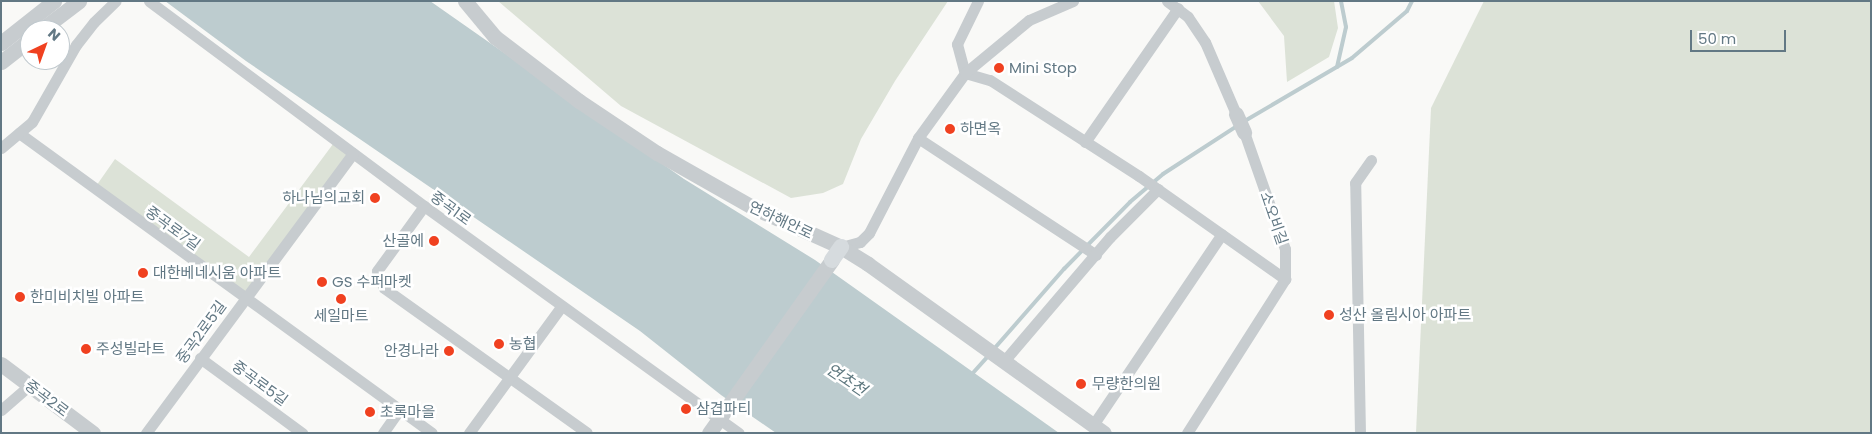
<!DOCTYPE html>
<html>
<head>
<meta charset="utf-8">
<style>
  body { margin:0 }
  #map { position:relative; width:1872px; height:434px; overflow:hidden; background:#f9f9f7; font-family:Poppins,"Noto Sans KR",sans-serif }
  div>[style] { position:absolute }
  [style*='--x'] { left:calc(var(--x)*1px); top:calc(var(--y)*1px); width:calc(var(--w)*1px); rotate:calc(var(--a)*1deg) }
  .green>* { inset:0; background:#dce2d7 }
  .water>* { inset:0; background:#bdcccf }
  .stream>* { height:4px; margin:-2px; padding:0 2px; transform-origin:2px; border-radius:2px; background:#bdcccf }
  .minor>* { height:11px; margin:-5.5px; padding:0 5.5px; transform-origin:5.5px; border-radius:5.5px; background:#c7cccf }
  .tertiary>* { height:15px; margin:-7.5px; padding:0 7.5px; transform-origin:7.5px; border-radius:7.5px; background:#c7cccf }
  .secondary>* { height:16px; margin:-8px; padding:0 8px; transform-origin:8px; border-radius:8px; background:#d6dbde }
  .dots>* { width:14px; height:14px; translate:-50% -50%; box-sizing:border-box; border:2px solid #fff; border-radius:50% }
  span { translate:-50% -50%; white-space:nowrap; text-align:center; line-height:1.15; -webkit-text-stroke:5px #fff; paint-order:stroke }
  .poi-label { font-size:15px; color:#627884 }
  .left { translate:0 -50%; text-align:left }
  .right { translate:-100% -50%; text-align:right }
  .street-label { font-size:15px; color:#627884 }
  .water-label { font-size:16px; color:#5d777e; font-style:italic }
  .frame { position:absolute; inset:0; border:2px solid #627884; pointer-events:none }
  .north { position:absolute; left:20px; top:20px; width:50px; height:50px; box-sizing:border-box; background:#fff; border:1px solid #c0c9ce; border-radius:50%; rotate:42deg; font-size:14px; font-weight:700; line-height:20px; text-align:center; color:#627884 }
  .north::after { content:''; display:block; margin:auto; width:18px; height:22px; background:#f04120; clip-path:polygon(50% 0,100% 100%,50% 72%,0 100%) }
  .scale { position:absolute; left:1690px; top:30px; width:96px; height:22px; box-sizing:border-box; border:2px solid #627884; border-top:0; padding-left:6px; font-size:15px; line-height:18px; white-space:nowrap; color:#627884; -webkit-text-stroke:4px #fff; paint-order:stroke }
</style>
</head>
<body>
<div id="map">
  <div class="green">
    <i style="clip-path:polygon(498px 1px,948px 1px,895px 81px,861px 139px,843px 184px,823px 193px,791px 198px,621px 106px)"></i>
    <i style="clip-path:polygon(1258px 1px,1334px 1px,1338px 28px,1329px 57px,1287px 82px,1284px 36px)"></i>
    <i style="clip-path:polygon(1484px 1px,1871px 1px,1871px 433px,1416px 433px,1431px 108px)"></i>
    <i style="clip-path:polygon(336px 140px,353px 153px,244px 299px,94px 189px,115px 159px,249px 257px)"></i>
  </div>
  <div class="water">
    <i style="clip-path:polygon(165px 1px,430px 1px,684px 179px,815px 260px,1059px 433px,776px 433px,721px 395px,640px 331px,246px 61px)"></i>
  </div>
  <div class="stream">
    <i style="--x:1337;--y:67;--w:41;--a:-77.3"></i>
    <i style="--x:1346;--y:27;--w:26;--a:-101"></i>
    <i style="--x:1243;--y:122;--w:126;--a:-30.4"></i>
    <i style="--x:1352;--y:58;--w:72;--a:-40.5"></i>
    <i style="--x:1407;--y:11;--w:11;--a:-63"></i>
    <i style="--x:993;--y:350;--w:108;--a:-48.8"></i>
    <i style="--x:1064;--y:269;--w:94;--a:-45.4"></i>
    <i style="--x:1130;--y:202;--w:43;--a:-40.3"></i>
    <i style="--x:1163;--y:174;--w:88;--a:-33"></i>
    <i style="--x:972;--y:374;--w:25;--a:-48"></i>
  </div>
  <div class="minor">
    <i style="--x:149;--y:1;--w:343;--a:36.7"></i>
    <i style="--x:424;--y:206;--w:388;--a:35.8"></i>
    <i style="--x:978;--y:1;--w:48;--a:116"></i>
    <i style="--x:957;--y:44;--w:30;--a:75"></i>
    <i style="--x:965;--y:73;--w:26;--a:16"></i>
    <i style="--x:990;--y:80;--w:177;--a:32.8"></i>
    <i style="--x:1139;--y:176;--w:179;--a:35.2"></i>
    <i style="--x:1167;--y:1;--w:26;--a:37"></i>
    <i style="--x:1188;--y:17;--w:30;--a:56"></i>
    <i style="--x:1205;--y:42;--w:78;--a:66.7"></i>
    <i style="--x:19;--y:133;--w:510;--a:35.99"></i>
    <i style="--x:918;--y:138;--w:213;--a:33.3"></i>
    <i style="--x:1085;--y:142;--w:163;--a:-55.2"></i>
    <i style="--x:1;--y:148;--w:40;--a:-40"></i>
    <i style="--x:32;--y:122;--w:89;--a:-60.3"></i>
    <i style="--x:76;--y:45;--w:29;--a:-52"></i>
    <i style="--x:94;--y:22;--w:30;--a:-44"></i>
    <i style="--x:424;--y:206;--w:80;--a:125.9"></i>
    <i style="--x:377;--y:271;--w:18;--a:68"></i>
    <i style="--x:384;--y:288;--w:249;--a:35.5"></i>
    <i style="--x:841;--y:247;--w:20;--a:-15"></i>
    <i style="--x:860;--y:242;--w:13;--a:-45"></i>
    <i style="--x:869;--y:233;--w:107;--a:-62.7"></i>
    <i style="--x:918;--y:138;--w:80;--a:-54.1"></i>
    <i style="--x:965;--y:73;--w:83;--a:-39.6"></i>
    <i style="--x:1029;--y:20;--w:48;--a:-23.4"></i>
    <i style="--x:200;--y:358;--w:127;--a:36.3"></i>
    <i style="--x:1004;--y:361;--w:163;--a:-49.5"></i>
    <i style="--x:1110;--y:237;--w:68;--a:-45"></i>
    <i style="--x:1;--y:410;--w:38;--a:-41"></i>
    <i style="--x:1093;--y:425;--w:230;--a:-56"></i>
    <i style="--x:146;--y:433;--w:348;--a:-53.5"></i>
    <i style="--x:383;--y:433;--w:28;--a:-55"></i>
    <i style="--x:469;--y:433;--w:156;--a:-53.9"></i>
    <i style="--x:1187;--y:433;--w:183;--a:-57.5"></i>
    <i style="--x:1285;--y:279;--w:30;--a:-90"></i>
    <i style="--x:1285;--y:249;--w:124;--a:-109.3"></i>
    <i style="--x:1360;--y:433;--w:250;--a:-91.1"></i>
    <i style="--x:1355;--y:183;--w:28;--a:-55"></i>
  </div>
  <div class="tertiary">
    <i style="--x:465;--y:1;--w:47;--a:50.2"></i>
    <i style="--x:495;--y:37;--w:106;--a:37.3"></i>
    <i style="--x:579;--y:101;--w:94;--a:33.7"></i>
    <i style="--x:657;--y:153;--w:109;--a:29.6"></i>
    <i style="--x:752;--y:207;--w:98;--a:24.2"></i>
    <i style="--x:841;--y:247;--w:32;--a:32"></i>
    <i style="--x:868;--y:264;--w:290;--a:35.6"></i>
    <i style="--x:41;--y:30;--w:48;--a:-37.3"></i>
    <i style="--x:1;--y:43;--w:68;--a:-38.4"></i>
    <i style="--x:1;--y:62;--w:37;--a:-38"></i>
    <i style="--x:1236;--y:114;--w:20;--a:66"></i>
    <i style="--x:1;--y:364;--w:115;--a:36.9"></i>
    <i style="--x:709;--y:433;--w:212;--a:-54.6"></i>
  </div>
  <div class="secondary">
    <i style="--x:832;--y:260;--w:16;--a:-55"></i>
  </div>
  <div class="dots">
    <i style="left:999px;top:68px;background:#f04120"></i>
    <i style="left:950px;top:129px;background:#f04120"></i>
    <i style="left:375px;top:198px;background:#f04120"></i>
    <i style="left:434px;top:241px;background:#f04120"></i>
    <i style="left:143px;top:273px;background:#f04120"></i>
    <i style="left:322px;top:282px;background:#f04120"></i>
    <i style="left:20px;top:297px;background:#f04120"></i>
    <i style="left:341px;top:299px;background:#f04120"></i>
    <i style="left:1329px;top:315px;background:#f04120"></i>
    <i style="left:499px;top:344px;background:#f04120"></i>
    <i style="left:86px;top:349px;background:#f04120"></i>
    <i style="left:449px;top:351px;background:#f04120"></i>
    <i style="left:1081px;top:384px;background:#f04120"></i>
    <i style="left:686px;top:409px;background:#f04120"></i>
    <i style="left:370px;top:412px;background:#f04120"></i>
  </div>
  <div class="poi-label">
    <span class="left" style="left:1009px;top:68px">Mini Stop</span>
    <span class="left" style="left:960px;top:129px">하면옥</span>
    <span class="right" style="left:365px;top:198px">하나님의교회</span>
    <span class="right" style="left:424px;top:241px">산골에</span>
    <span class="left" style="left:153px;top:273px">대한베네시움 아파트</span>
    <span class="left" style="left:332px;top:282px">GS 수퍼마켓</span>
    <span class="left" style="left:30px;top:297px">한미비치빌 아파트</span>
    <span class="left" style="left:1339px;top:315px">성산 올림시아 아파트</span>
    <span style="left:341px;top:316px">세일마트</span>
    <span class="left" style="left:509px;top:344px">농협</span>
    <span class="left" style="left:96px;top:349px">주성빌라트</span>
    <span class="right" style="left:439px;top:351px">안경나라</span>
    <span class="left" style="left:1092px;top:384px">무량한의원</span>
    <span class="left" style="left:696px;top:409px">삼겹파티</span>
    <span class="left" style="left:380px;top:412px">초록마을</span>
  </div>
  <div class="street-label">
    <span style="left:451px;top:208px;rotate:36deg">중곡1로</span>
    <span style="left:1274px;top:218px;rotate:71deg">소오비길</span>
    <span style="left:781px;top:220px;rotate:25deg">연하해안로</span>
    <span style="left:173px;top:228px;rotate:36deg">중곡로7길</span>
    <span style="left:201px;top:332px;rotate:-54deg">중곡2로5길</span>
    <span style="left:260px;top:383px;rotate:36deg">중곡로5길</span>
    <span style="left:47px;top:398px;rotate:37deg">중곡2로</span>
  </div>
  <div class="water-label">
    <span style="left:846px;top:380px;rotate:34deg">연초천</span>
  </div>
  <div class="frame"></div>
  <div class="north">N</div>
  <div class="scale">50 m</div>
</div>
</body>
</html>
